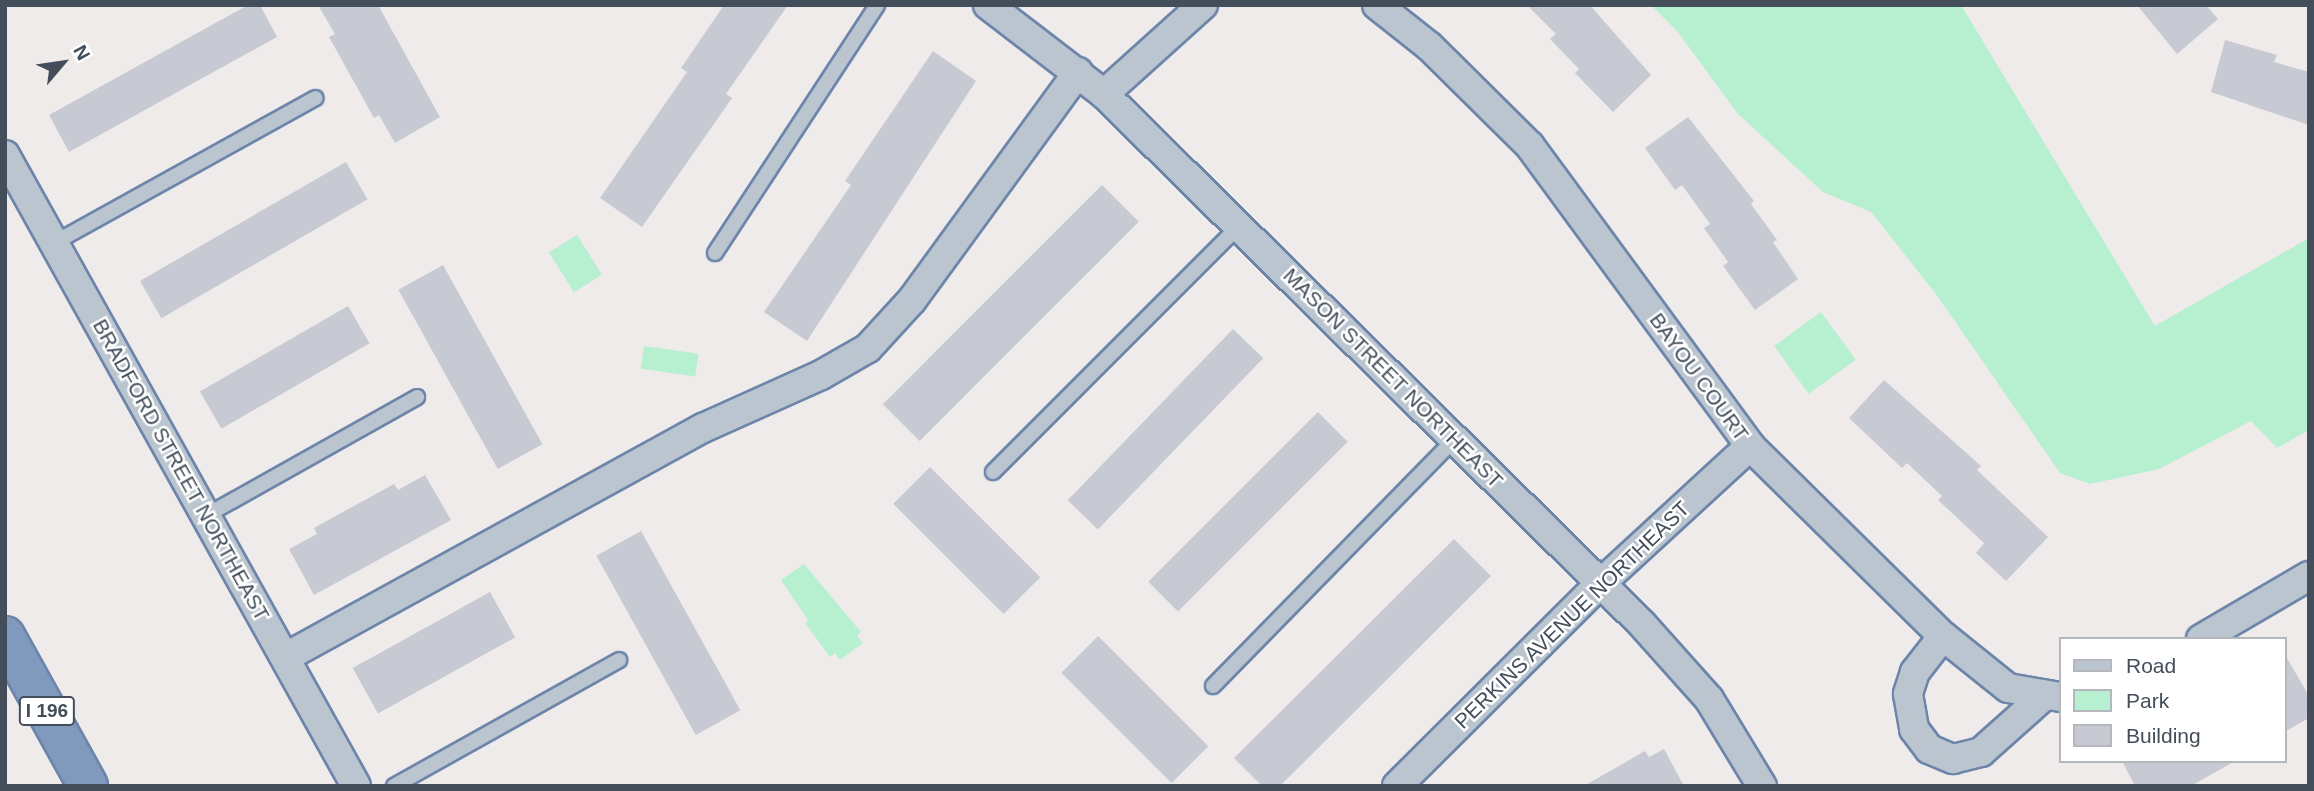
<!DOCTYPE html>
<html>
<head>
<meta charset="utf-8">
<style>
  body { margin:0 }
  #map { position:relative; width:2314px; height:791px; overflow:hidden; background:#efebeb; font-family:Helvetica,sans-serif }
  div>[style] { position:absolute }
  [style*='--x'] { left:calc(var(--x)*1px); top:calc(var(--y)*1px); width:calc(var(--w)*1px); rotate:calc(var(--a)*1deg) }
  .green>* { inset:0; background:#b6f0d0; transform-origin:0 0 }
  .building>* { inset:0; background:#c7cad2; transform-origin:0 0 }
  .roads { filter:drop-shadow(2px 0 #6c85a9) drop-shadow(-2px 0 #6c85a9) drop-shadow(0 2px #6c85a9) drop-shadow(0 -2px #6c85a9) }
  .lane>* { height:14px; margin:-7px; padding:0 7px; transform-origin:7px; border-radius:7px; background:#bbc5cf }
  .street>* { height:28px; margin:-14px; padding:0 14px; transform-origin:14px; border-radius:14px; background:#bbc5cf }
  .highway>* { height:38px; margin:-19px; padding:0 19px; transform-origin:19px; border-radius:19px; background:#809abe }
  span { translate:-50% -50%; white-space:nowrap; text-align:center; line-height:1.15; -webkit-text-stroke:5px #fff; paint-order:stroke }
  .shield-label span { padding:2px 5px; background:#fff; border:2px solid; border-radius:5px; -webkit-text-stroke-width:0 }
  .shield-label { font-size:19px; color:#434e5a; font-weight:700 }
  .street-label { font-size:21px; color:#434e5a }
  .frame { position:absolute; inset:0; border:7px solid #434e5a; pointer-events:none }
  .legend { position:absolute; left:2059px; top:637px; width:228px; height:126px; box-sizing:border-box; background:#fff; border:2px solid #b4b8bd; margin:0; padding:9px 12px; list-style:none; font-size:21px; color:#434e5a }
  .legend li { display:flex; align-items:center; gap:14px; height:35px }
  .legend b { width:35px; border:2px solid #b4b8bd }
  .north { position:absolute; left:28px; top:28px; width:70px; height:70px; -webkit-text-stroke:5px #fff; paint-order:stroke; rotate:61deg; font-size:19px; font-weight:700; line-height:28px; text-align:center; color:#434e5a }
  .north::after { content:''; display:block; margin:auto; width:24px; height:32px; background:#434e5a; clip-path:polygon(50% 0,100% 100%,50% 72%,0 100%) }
</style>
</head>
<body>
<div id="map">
  <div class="green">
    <i style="clip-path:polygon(1651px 5px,1961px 5px,2155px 326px,2309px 238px,2309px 430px,2277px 448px,2251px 421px,2159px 469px,2090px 484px,2060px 473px,1936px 294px,1871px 212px,1823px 192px,1738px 114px,1677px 31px)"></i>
    <i style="left:577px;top:235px;width:47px;height:33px;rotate:58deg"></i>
    <i style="left:1821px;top:312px;width:59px;height:58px;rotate:54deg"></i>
    <i style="left:644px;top:346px;width:55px;height:23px;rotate:8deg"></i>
    <i style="clip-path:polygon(804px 564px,861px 632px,857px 635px,863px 643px,840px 660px,835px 653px,830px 657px,805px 623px,808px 620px,781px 580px)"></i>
  </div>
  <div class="building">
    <i style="clip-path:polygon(248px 5px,260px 5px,277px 37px,69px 152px,49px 115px)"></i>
    <i style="clip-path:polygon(318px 5px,378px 5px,440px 117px,395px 143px,379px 115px,374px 118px,329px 37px,335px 34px)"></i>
    <i style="clip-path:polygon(724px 5px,788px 5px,726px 94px,732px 98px,642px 227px,600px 198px,687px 72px,681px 68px)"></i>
    <i style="clip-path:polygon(1527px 5px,1590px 5px,1651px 75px,1613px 112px,1575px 73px,1579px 69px,1550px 39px,1556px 34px)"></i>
    <i style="clip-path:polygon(2137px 5px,2206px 5px,2218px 19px,2177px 54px)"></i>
    <i style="clip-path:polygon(2225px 40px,2277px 55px,2274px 62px,2309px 72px,2309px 125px,2211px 92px)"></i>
    <i style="clip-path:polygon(933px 51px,976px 81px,807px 341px,764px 312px,851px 185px,845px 181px)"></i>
    <i style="clip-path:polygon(1688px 117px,1754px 201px,1751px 204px,1777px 240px,1773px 242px,1798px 279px,1755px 310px,1723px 266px,1728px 262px,1704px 228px,1710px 224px,1682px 185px,1675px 190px,1645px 148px)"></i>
    <i style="left:346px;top:162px;width:43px;height:238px;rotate:60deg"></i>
    <i style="left:1102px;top:185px;width:52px;height:310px;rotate:45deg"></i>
    <i style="left:443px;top:265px;width:205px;height:51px;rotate:61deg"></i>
    <i style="left:348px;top:306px;width:43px;height:171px;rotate:60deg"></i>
    <i style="left:1233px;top:329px;width:42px;height:238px;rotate:44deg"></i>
    <i style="clip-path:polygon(1884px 380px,1981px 466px,1977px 470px,2048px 537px,2006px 581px,1976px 553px,1984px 543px,1938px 500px,1942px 496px,1907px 463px,1902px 468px,1849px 418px)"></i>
    <i style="left:1318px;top:412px;width:42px;height:240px;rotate:45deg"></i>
    <i style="left:930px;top:467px;width:156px;height:52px;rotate:45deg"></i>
    <i style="clip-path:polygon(425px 475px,451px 520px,314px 595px,289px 549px,317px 534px,314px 528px,394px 484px,398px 490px)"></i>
    <i style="left:641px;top:531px;width:205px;height:51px;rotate:61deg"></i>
    <i style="clip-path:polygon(1454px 539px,1491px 576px,1280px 786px,1262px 786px,1234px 758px)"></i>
    <i style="left:490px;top:592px;width:52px;height:157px;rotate:61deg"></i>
    <i style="left:1098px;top:636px;width:156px;height:52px;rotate:45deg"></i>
    <i style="clip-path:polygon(2284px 653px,2309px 696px,2309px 718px,2284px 732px)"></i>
    <i style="clip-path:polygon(1664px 749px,1684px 786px,1584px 786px,1645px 751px,1649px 757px)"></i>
    <i style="clip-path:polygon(2122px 761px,2235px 761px,2191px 786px,2135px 786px)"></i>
  </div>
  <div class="roads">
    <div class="lane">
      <i style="--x:54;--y:243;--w:299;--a:-29"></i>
      <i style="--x:715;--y:253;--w:296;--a:-56.8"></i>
      <i style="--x:993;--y:472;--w:349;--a:-45"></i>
      <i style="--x:207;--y:515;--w:241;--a:-29.3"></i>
      <i style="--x:1213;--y:686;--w:343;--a:-45.6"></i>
      <i style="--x:394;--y:786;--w:258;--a:-29.2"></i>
    </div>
    <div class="street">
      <i style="--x:988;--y:5;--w:146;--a:37.5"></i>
      <i style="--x:1104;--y:94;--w:754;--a:44.57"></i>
      <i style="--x:1641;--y:623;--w:102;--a:48.2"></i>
      <i style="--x:1709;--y:699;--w:102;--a:58.7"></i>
      <i style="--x:1377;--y:5;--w:66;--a:38.3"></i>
      <i style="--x:1429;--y:46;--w:142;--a:44.7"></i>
      <i style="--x:1530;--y:146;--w:372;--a:53.7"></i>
      <i style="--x:1750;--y:446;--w:271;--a:44.6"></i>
      <i style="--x:1943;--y:636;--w:83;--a:38.7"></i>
      <i style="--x:2008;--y:688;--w:53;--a:9.8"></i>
      <i style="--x:1104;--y:94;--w:133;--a:-42"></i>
      <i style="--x:5;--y:155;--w:722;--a:60.91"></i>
      <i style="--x:1943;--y:636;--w:46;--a:127.9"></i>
      <i style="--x:1915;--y:672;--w:23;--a:108"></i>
      <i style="--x:1908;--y:694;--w:36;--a:80"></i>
      <i style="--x:1914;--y:729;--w:25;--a:53"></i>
      <i style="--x:1929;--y:749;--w:26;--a:23"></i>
      <i style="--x:1953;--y:759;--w:29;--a:-14"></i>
      <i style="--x:1981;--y:752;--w:86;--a:-41.7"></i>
      <i style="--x:2201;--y:639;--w:125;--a:-30.3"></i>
      <i style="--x:286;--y:657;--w:476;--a:-28.8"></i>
      <i style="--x:703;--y:428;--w:129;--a:-24.2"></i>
      <i style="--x:821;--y:375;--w:54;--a:-29.9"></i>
      <i style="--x:868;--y:348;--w:65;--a:-47.5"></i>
      <i style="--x:912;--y:300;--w:282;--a:-53.9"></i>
      <i style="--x:1397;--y:786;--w:286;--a:-44.9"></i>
      <i style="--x:1600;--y:584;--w:204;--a:-42.6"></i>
    </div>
    <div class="highway">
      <i style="--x:5;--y:636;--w:171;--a:61"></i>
    </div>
  </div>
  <div class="shield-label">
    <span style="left:47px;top:711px">I 196</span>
  </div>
  <div class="street-label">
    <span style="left:1699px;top:377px;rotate:54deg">BAYOU COURT</span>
    <span style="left:1393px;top:378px;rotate:45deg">MASON STREET NORTHEAST</span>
    <span style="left:181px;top:470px;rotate:61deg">BRADFORD STREET NORTHEAST</span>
    <span style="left:1572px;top:615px;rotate:-44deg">PERKINS AVENUE NORTHEAST</span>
  </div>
  <div class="frame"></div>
  <ul class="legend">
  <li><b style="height:9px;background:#bbc5cf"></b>Road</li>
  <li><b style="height:19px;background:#b6f0d0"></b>Park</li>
  <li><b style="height:19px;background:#c7cad2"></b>Building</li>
  </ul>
  <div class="north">N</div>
</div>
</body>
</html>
